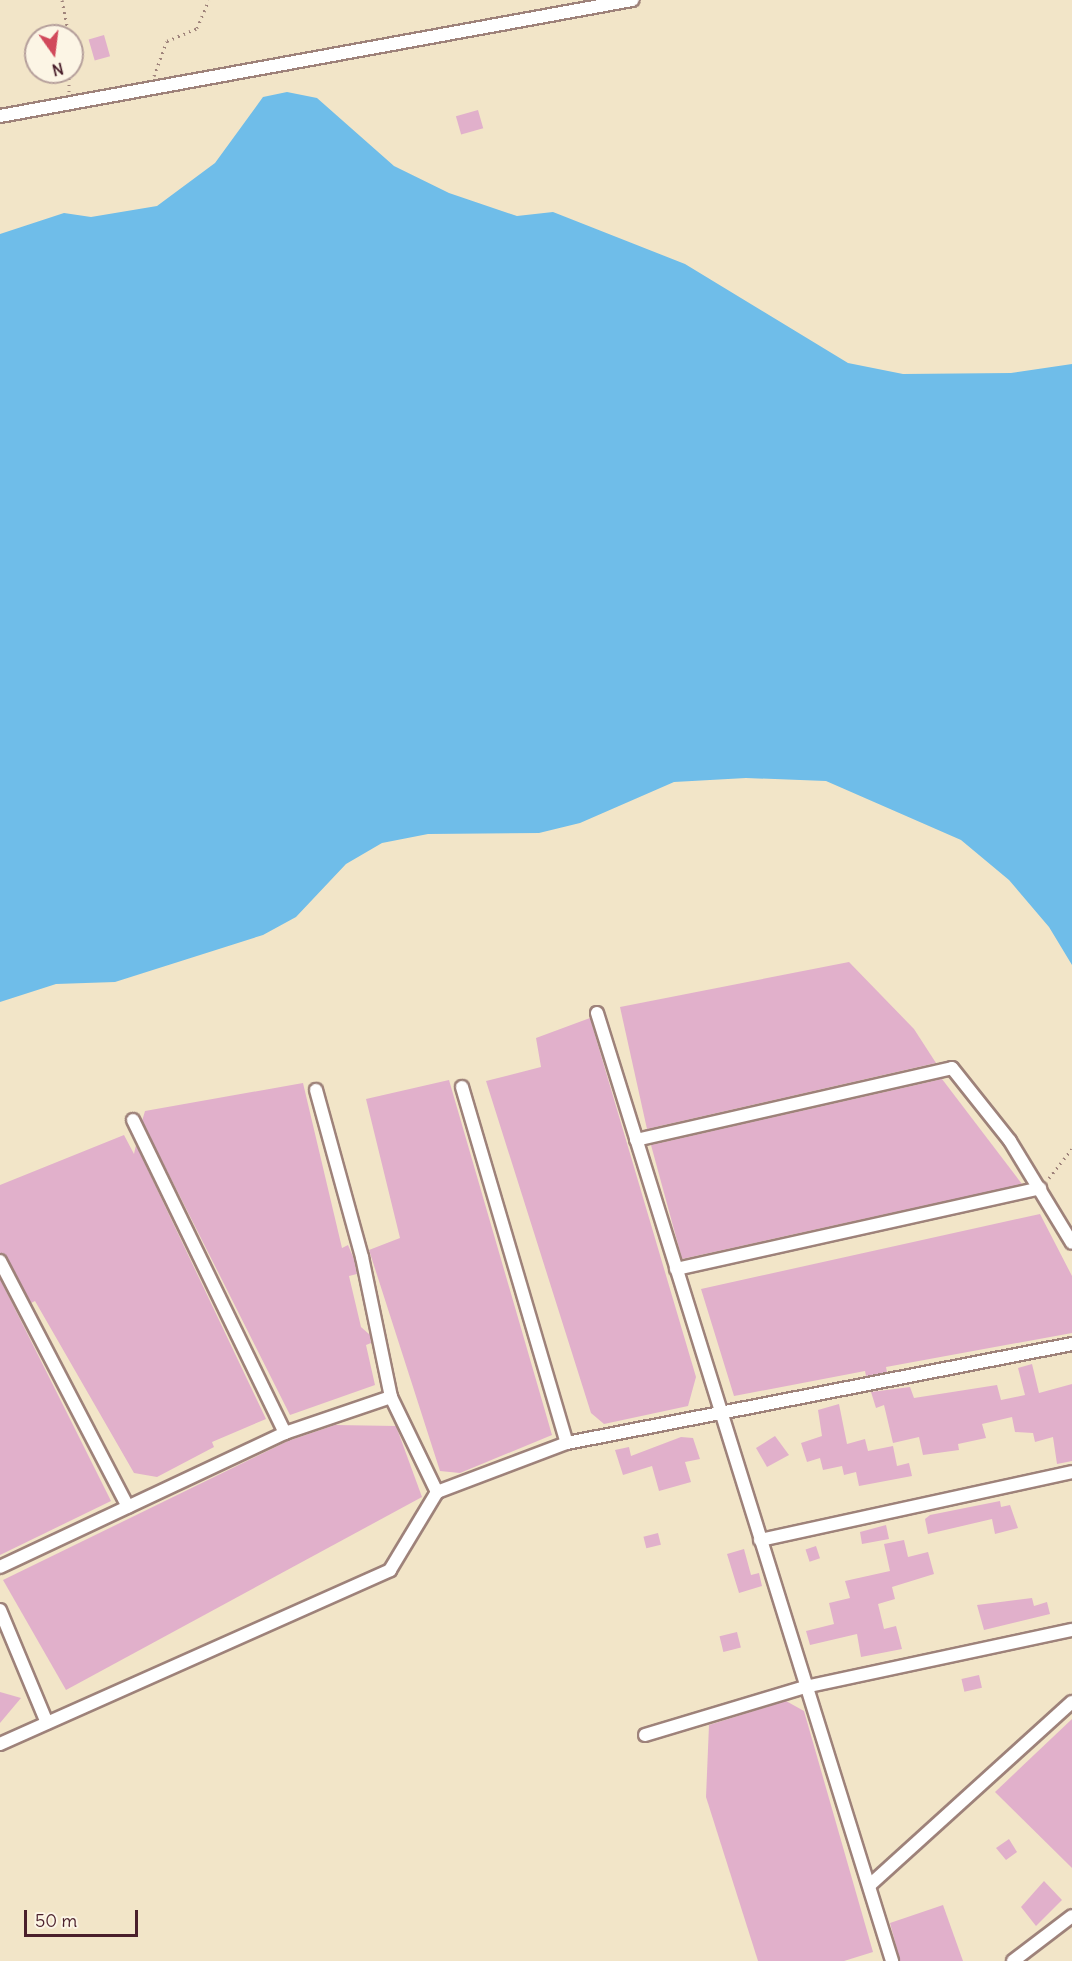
<!DOCTYPE html>
<html>
<head>
<meta charset="utf-8">
<style>
  body { margin:0 }
  #map { position:relative; width:1072px; height:1961px; overflow:hidden; background:#f2e5c8; font-family:Delius,sans-serif }
  div>[style] { position:absolute }
  [style*='--x'] { left:calc(var(--x)*1px); top:calc(var(--y)*1px); width:calc(var(--w)*1px); rotate:calc(var(--a)*1deg) }
  .water>* { inset:0; background:#6fbde9 }
  .building>* { inset:0; background:#e1b0cb; transform-origin:0 0 }
  .path>* { height:3px; margin-top:-1.5px; transform-origin:0; background:repeating-linear-gradient(90deg,#9e827a 0 1.5px,transparent 0 6px) }
  .roads { filter:drop-shadow(2px 0 #9e827a) drop-shadow(-2px 0 #9e827a) drop-shadow(0 2px #9e827a) drop-shadow(0 -2px #9e827a) }
  .street>* { height:12px; margin:-6px; padding:0 6px; transform-origin:6px; border-radius:6px; background:#fff }
  span { translate:-50% -50%; white-space:nowrap; text-align:center; line-height:1.15; -webkit-text-stroke:5px #fcf5e5; paint-order:stroke }
  .north { position:absolute; left:24px; top:24px; width:60px; height:60px; box-sizing:border-box; background:#fcf5e5; border:2px solid #b59f9b; border-radius:50%; rotate:166deg; font-size:16px; font-weight:700; line-height:24px; text-align:center; color:#4a1f2b }
  .north::after { content:''; display:block; margin:auto; width:21px; height:27px; background:#d1495b; clip-path:polygon(50% 0,100% 100%,50% 72%,0 100%) }
  .scale { position:absolute; left:24px; top:1910px; width:114px; height:27px; box-sizing:border-box; border:3px solid #4a1f2b; border-top:0; padding-left:8px; font-size:18px; line-height:21px; white-space:nowrap; color:#4a1f2b; -webkit-text-stroke:4px #fcf5e5; paint-order:stroke }
</style>
</head>
<body>
<div id="map">
  <div class="water">
    <i style="clip-path:polygon(287px 92px,317px 98px,394px 166px,449px 193px,517px 216px,553px 212px,685px 264px,848px 363px,903px 374px,1011px 373px,1072px 364px,1072px 965px,1049px 927px,1009px 880px,961px 840px,826px 781px,746px 778px,674px 782px,580px 823px,539px 833px,428px 834px,382px 843px,346px 864px,296px 917px,263px 935px,115px 982px,56px 984px,0 1002px,0 234px,64px 213px,91px 217px,157px 206px,215px 163px,263px 97px)"></i>
  </div>
  <div class="building">
    <i style="left:104px;top:35px;width:22px;height:16px;rotate:74deg"></i>
    <i style="left:478px;top:110px;width:19px;height:23px;rotate:74deg"></i>
    <i style="clip-path:polygon(849px 962px,914px 1029px,936px 1063px,647px 1129px,620px 1007px)"></i>
    <i style="clip-path:polygon(590px 1018px,696px 1377px,688px 1406px,604px 1424px,591px 1413px,486px 1081px,541px 1067px,536px 1038px)"></i>
    <i style="clip-path:polygon(942px 1079px,1022px 1184px,682px 1259px,651px 1145px)"></i>
    <i style="clip-path:polygon(449px 1080px,552px 1435px,460px 1473px,440px 1471px,369px 1250px,400px 1238px,366px 1099px)"></i>
    <i style="clip-path:polygon(303px 1083px,342px 1248px,348px 1245px,354px 1259px,357px 1274px,349px 1276px,361px 1327px,370px 1335px,371px 1343px,366px 1345px,375px 1385px,290px 1415px,142px 1121px,145px 1111px)"></i>
    <i style="clip-path:polygon(124px 1135px,134px 1154px,136px 1145px,266px 1419px,212px 1442px,214px 1447px,157px 1477px,134px 1473px,35px 1301px,31px 1303px,0 1253px,0 1185px)"></i>
    <i style="clip-path:polygon(1040px 1214px,1072px 1276px,1072px 1333px,886px 1367px,887px 1372px,866px 1376px,865px 1371px,734px 1396px,701px 1289px)"></i>
    <i style="clip-path:polygon(0 1279px,111px 1501px,0 1555px)"></i>
    <i style="clip-path:polygon(1032px 1364px,1039px 1393px,1072px 1384px,1072px 1461px,1057px 1464px,1053px 1437px,1035px 1442px,1033px 1433px,1015px 1432px,1012px 1417px,982px 1424px,986px 1438px,958px 1444px,959px 1450px,923px 1455px,919px 1437px,893px 1443px,884px 1405px,876px 1408px,871px 1392px,910px 1387px,914px 1398px,997px 1385px,1001px 1400px,1025px 1395px,1018px 1368px)"></i>
    <i style="clip-path:polygon(839px 1404px,847px 1444px,865px 1439px,868px 1451px,893px 1446px,897px 1466px,909px 1463px,912px 1476px,859px 1486px,856px 1472px,844px 1475px,842px 1466px,823px 1470px,820px 1458px,807px 1462px,801px 1443px,822px 1436px,818px 1410px)"></i>
    <i style="clip-path:polygon(335px 1425px,396px 1426px,422px 1497px,66px 1690px,3px 1580px,288px 1441px)"></i>
    <i style="clip-path:polygon(775px 1436px,789px 1455px,767px 1467px,756px 1448px)"></i>
    <i style="clip-path:polygon(681px 1437px,693px 1438px,700px 1459px,685px 1462px,691px 1482px,659px 1491px,652px 1466px,623px 1475px,615px 1450px,629px 1447px,631px 1456px)"></i>
    <i style="clip-path:polygon(1000px 1501px,1001px 1507px,1010px 1505px,1018px 1528px,995px 1534px,992px 1519px,928px 1534px,925px 1519px,930px 1515px)"></i>
    <i style="clip-path:polygon(886px 1525px,889px 1539px,862px 1544px,860px 1532px)"></i>
    <i style="left:658px;top:1533px;width:12px;height:15px;rotate:76deg"></i>
    <i style="clip-path:polygon(904px 1540px,908px 1557px,928px 1552px,934px 1574px,892px 1587px,895px 1599px,878px 1604px,884px 1629px,896px 1626px,902px 1649px,861px 1657px,857px 1634px,810px 1645px,806px 1631px,834px 1624px,829px 1603px,850px 1598px,845px 1581px,890px 1571px,884px 1544px)"></i>
    <i style="left:816px;top:1546px;width:13px;height:11px;rotate:72deg"></i>
    <i style="clip-path:polygon(744px 1549px,751px 1575px,759px 1573px,762px 1586px,739px 1593px,727px 1554px)"></i>
    <i style="clip-path:polygon(1032px 1598px,1034px 1606px,1047px 1602px,1050px 1614px,984px 1630px,977px 1605px)"></i>
    <i style="left:737px;top:1632px;width:16px;height:18px;rotate:76deg"></i>
    <i style="left:979px;top:1675px;width:13px;height:18px;rotate:77deg"></i>
    <i style="clip-path:polygon(0 1692px,21px 1698px,0 1723px)"></i>
    <i style="clip-path:polygon(786px 1701px,804px 1711px,873px 1952px,844px 1961px,758px 1961px,706px 1797px,709px 1725px)"></i>
    <i style="clip-path:polygon(1072px 1719px,1072px 1868px,995px 1792px)"></i>
    <i style="clip-path:polygon(1009px 1839px,1017px 1852px,1006px 1860px,996px 1848px)"></i>
    <i style="clip-path:polygon(1044px 1881px,1062px 1900px,1036px 1926px,1021px 1907px)"></i>
    <i style="clip-path:polygon(943px 1905px,963px 1961px,900px 1961px,890px 1923px)"></i>
  </div>
  <div class="path">
    <i style="--x:62;--y:0;--w:37;--a:79"></i>
    <i style="--x:69;--y:72;--w:20;--a:90"></i>
    <i style="--x:154;--y:76;--w:37;--a:-70"></i>
    <i style="--x:167;--y:41;--w:33;--a:-23"></i>
    <i style="--x:197;--y:28;--w:30;--a:-67"></i>
    <i style="--x:1049;--y:1178;--w:37;--a:-52"></i>
  </div>
  <div class="roads">
    <div class="street">
      <i style="--x:0;--y:116;--w:643;--a:-10.4"></i>
      <i style="--x:597;--y:1013;--w:993;--a:72.71"></i>
      <i style="--x:462;--y:1087;--w:371;--a:73.6"></i>
      <i style="--x:316;--y:1090;--w:173;--a:74.6"></i>
      <i style="--x:362;--y:1257;--w:143;--a:78.3"></i>
      <i style="--x:391;--y:1397;--w:106;--a:64.2"></i>
      <i style="--x:133;--y:1120;--w:348;--a:64.1"></i>
      <i style="--x:636;--y:1140;--w:324;--a:-12.8"></i>
      <i style="--x:952;--y:1068;--w:93;--a:51.5"></i>
      <i style="--x:1010;--y:1141;--w:119;--a:58.7"></i>
      <i style="--x:0;--y:1261;--w:277;--a:62.5"></i>
      <i style="--x:676;--y:1269;--w:373;--a:-12.5"></i>
      <i style="--x:760;--y:1540;--w:319;--a:-12.3"></i>
      <i style="--x:0;--y:1567;--w:315;--a:-25.2"></i>
      <i style="--x:285;--y:1433;--w:112;--a:-18.8"></i>
      <i style="--x:0;--y:1610;--w:122;--a:67.4"></i>
      <i style="--x:645;--y:1735;--w:167;--a:-16.7"></i>
      <i style="--x:805;--y:1687;--w:273;--a:-12.1"></i>
      <i style="--x:0;--y:1744;--w:427;--a:-24"></i>
      <i style="--x:390;--y:1570;--w:91;--a:-58.9"></i>
      <i style="--x:437;--y:1492;--w:139;--a:-20.7"></i>
      <i style="--x:567;--y:1443;--w:515;--a:-11.09"></i>
      <i style="--x:871;--y:1884;--w:271;--a:-42.2"></i>
      <i style="--x:1013;--y:1961;--w:74;--a:-37.3"></i>
    </div>
  </div>
  <div class="north">N</div>
  <div class="scale">50 m</div>
</div>
</body>
</html>
